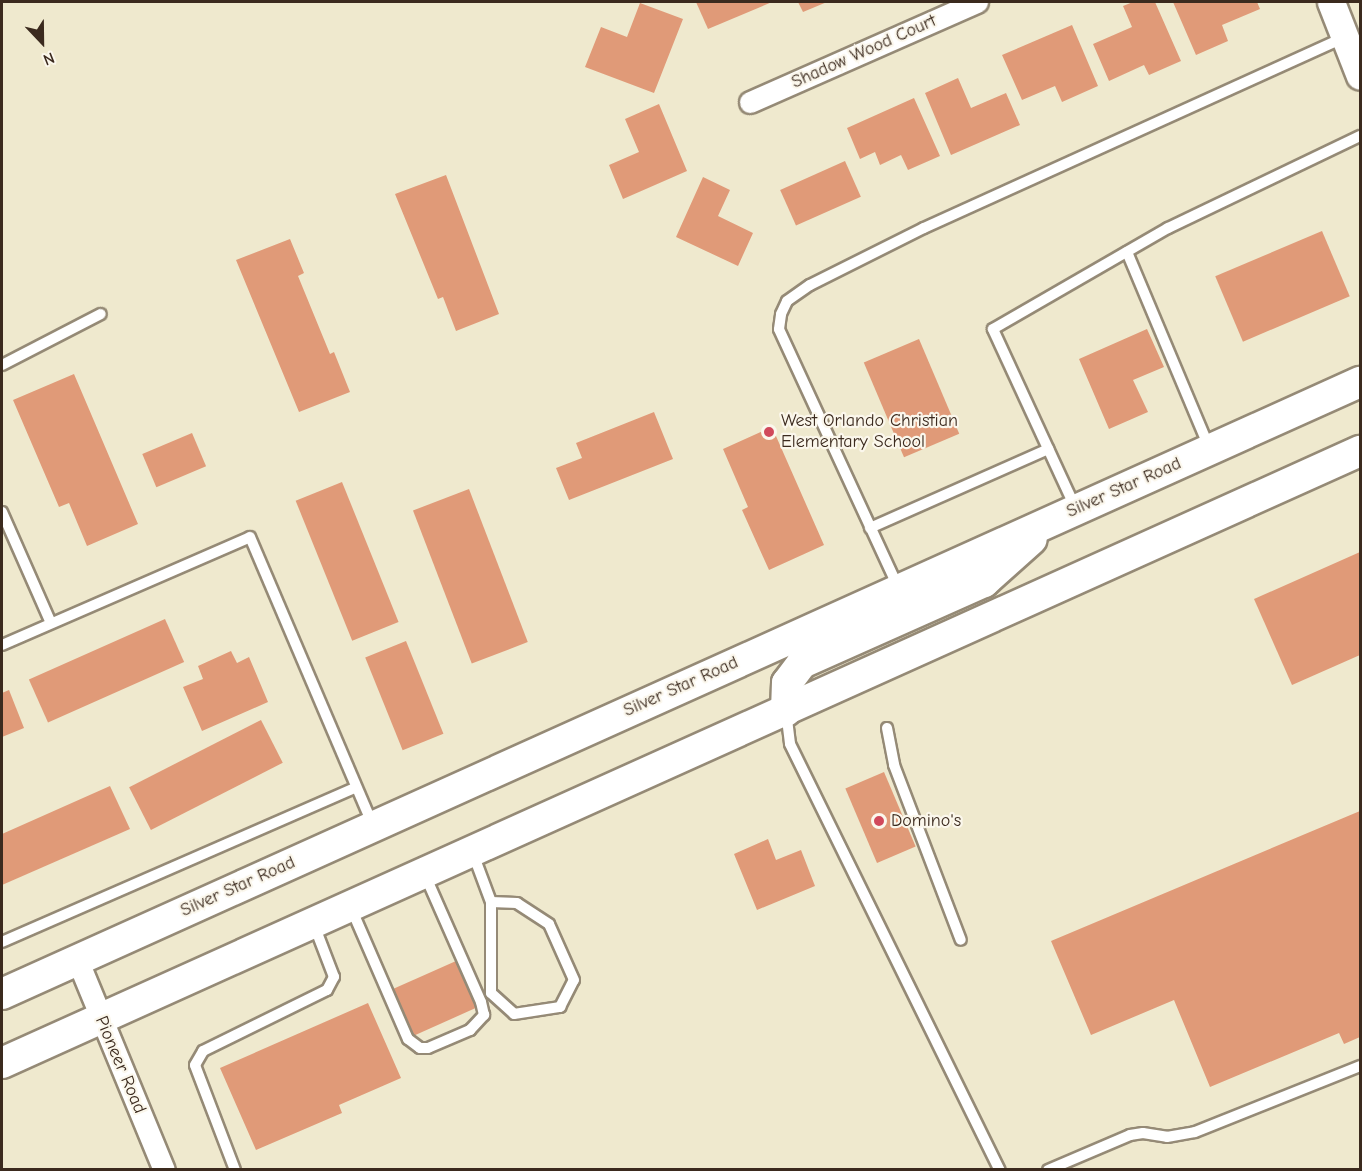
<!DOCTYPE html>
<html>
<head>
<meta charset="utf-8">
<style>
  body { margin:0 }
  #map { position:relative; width:1362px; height:1171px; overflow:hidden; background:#efe9ce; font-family:"Comic Neue",sans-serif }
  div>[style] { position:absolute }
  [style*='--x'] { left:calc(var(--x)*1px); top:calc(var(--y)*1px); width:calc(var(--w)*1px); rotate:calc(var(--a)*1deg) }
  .building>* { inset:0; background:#e09a78; transform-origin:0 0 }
  .roads { filter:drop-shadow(2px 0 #958a76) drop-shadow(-2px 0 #958a76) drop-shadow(0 2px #958a76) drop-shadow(0 -2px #958a76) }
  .service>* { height:10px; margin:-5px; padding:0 5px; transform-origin:5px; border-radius:5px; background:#fff }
  .minor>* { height:21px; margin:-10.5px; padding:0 10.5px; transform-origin:10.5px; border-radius:10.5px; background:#fff }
  .tertiary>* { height:27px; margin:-13.5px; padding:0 13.5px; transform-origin:13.5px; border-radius:13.5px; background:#fff }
  .secondary>* { height:30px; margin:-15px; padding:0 15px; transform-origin:15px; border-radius:15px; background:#fff }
  .dots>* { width:16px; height:16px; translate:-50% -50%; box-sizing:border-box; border:3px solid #fbf7ec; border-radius:50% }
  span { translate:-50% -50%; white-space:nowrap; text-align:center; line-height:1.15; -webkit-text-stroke:4.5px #fbf7ec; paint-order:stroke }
  .street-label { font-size:18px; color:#3b2a1e }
  .poi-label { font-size:18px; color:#3b2a1e }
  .left { translate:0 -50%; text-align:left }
  .frame { position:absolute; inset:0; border:3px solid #3b2a1e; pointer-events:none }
  .north { position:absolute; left:12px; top:12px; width:60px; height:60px; -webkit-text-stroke:4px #fbf7ec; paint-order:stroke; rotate:158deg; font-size:16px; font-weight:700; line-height:24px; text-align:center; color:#3b2a1e }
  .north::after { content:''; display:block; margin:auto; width:21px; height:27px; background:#3b2a1e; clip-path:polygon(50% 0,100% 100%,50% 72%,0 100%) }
</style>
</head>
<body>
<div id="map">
  <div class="building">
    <i style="clip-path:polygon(696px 2px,772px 2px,708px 29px)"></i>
    <i style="clip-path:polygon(798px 2px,827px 2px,803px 12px)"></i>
    <i style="clip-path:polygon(1133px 2px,1155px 2px,1181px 61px,1149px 75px,1144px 65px,1109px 81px,1093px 44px,1132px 27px,1123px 6px)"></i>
    <i style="clip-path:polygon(1173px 2px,1257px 2px,1260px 9px,1222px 25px,1228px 41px,1196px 55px)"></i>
    <i style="clip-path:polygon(640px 3px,683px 19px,654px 93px,585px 67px,601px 27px,627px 37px)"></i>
    <i style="clip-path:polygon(1072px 25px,1098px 86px,1062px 102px,1055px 86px,1022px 100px,1002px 55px)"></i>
    <i style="clip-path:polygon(958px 78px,971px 108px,1006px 93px,1020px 125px,951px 155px,925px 93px)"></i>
    <i style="clip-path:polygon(914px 98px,940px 156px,908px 170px,901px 155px,880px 165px,875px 152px,860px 159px,847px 128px)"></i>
    <i style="clip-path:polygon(659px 104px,687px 171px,623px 199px,609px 165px,639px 152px,625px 119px)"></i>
    <i style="left:845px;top:161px;width:39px;height:71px;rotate:66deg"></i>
    <i style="clip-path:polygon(446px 175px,499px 314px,456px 331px,443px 297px,438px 299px,395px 194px)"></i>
    <i style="clip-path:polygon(703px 177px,730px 190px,718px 216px,753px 233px,738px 266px,676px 237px)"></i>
    <i style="left:1322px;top:231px;width:71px;height:116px;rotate:67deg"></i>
    <i style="clip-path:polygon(290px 239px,304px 273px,298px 276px,330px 354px,334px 352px,350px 392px,299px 412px,236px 260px)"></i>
    <i style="clip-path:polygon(1147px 329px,1164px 367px,1133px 380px,1148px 412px,1109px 429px,1079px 359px)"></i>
    <i style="left:919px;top:339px;width:103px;height:60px;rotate:67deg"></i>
    <i style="clip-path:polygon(74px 374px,138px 524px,87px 546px,69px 503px,59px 507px,13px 400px)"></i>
    <i style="clip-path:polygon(654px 412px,673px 459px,569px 500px,556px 468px,582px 458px,576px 443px)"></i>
    <i style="clip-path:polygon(772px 427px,824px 545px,769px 570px,742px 510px,748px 507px,723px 449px)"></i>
    <i style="left:192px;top:433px;width:36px;height:54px;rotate:67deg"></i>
    <i style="left:342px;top:482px;width:151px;height:50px;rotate:68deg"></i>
    <i style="left:469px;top:489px;width:164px;height:60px;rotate:69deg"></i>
    <i style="clip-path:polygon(1360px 552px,1360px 655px,1292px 685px,1254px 599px)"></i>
    <i style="left:165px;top:619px;width:47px;height:149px;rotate:66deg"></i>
    <i style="left:406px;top:641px;width:100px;height:44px;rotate:68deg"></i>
    <i style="clip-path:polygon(231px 651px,237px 663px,249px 657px,268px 702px,202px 731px,183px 687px,203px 679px,198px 666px)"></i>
    <i style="clip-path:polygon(9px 690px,24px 728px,2px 737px,2px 693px)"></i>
    <i style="left:261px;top:720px;width:48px;height:148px;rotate:63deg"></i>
    <i style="left:884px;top:772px;width:81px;height:42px;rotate:67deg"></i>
    <i style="clip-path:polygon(110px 786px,130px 829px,2px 885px,2px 834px)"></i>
    <i style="clip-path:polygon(1360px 811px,1360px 1037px,1344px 1044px,1339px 1033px,1210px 1087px,1174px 1000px,1091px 1035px,1051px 941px)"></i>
    <i style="clip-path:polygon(768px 839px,776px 860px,801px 850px,815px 886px,757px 910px,734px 854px)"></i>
    <i style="left:456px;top:961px;width:51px;height:69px;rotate:66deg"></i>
    <i style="clip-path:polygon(368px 1003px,401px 1078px,339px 1105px,342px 1113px,256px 1150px,220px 1068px)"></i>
  </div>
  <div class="roads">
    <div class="service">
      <i style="--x:1127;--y:252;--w:214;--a:67.2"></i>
      <i style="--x:2;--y:365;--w:111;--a:-27.3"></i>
      <i style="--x:1076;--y:509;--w:198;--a:-114.8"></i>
      <i style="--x:993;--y:329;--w:202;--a:-30"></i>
      <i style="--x:1168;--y:228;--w:213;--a:-25.6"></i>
      <i style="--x:2;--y:512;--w:121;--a:66.2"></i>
      <i style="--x:870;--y:528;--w:195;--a:-23.9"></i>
      <i style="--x:899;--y:589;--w:286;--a:-114.8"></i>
      <i style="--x:779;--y:329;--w:15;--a:-82"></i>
      <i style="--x:781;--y:314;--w:14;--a:-65"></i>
      <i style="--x:787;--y:301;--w:28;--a:-35"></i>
      <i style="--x:810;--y:285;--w:127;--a:-26.6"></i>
      <i style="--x:924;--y:228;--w:462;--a:-24.4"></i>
      <i style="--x:2;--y:645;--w:270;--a:-23.5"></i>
      <i style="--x:250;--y:537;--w:314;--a:66.9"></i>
      <i style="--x:786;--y:711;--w:33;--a:83"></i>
      <i style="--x:790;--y:744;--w:475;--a:63.8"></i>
      <i style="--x:887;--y:728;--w:38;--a:79"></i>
      <i style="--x:894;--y:765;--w:187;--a:69.1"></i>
      <i style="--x:472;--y:851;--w:54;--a:69.6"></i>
      <i style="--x:491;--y:902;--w:91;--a:90"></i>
      <i style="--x:491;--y:993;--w:31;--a:42"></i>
      <i style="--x:514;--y:1014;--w:47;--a:-8.7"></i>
      <i style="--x:560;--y:1007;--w:30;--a:-63"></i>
      <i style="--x:574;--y:980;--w:61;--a:-114.1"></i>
      <i style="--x:549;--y:924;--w:38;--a:-147"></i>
      <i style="--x:517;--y:903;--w:26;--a:-178"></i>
      <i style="--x:351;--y:908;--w:143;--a:66.5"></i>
      <i style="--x:408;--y:1039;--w:15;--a:37"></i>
      <i style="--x:420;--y:1048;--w:8;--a:0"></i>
      <i style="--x:428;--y:1048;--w:46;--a:-23.2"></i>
      <i style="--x:470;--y:1030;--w:21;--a:-47"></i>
      <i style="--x:484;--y:1015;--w:13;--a:-103"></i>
      <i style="--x:481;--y:1002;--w:141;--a:-113.8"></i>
      <i style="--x:2;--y:942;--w:386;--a:-23.6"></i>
      <i style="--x:235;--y:1170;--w:112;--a:-110.9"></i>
      <i style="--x:195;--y:1065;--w:16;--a:-60"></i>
      <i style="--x:203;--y:1051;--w:138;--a:-26.2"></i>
      <i style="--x:327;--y:990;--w:15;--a:-62"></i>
      <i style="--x:334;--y:977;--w:56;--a:-111"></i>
      <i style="--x:1048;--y:1170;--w:89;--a:-23.1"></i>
      <i style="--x:1130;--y:1135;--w:13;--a:-9"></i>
      <i style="--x:1143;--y:1133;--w:24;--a:9"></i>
      <i style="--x:1167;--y:1137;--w:28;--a:-10"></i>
      <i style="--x:1195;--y:1132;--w:178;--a:-21.8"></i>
    </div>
    <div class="minor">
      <i style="--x:750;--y:102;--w:248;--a:-23.8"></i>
      <i style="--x:77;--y:959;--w:228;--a:67.6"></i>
    </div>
    <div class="tertiary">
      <i style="--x:1331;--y:2;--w:79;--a:68.6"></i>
    </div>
    <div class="secondary">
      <i style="--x:786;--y:711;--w:28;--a:-88"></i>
      <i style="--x:787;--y:683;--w:25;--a:-53"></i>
      <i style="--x:802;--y:663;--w:199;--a:-24"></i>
      <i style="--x:984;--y:582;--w:64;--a:-41.9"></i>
      <i style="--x:2;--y:994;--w:1490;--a:-24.26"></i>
      <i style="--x:2;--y:1063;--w:1490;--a:-24.26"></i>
    </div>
  </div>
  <div class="dots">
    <i style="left:769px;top:432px;background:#d1495b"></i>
    <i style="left:879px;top:821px;background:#d1495b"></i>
  </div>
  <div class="street-label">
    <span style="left:864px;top:52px;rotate:-24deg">Shadow Wood Court</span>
    <span style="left:1124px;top:488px;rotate:-24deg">Silver Star Road</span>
    <span style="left:681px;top:687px;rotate:-24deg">Silver Star Road</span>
    <span style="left:238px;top:887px;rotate:-24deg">Silver Star Road</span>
    <span style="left:120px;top:1065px;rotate:67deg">Pioneer Road</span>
  </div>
  <div class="poi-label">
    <span class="left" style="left:781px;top:432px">West Orlando Christian<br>Elementary School</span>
    <span class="left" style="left:891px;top:821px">Domino's</span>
  </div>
  <div class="frame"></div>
  <div class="north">N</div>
</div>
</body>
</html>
